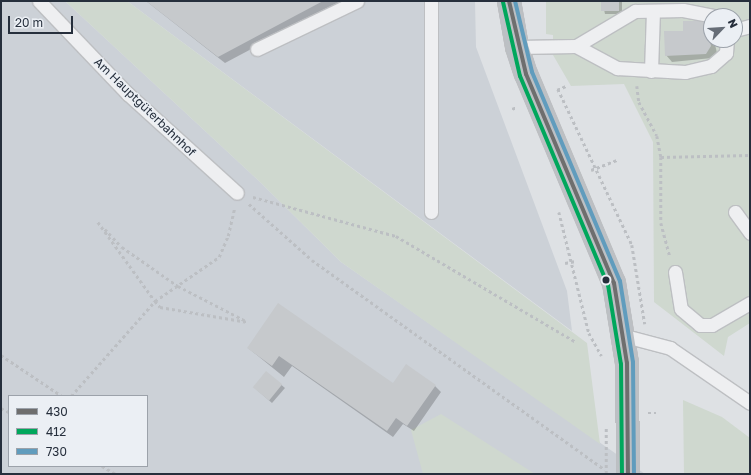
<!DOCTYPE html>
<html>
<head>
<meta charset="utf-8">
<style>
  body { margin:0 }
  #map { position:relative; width:751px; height:475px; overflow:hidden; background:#dee1e4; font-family:"Golos Text",sans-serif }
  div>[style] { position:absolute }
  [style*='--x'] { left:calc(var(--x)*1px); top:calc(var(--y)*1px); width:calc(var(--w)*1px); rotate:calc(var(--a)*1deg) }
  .built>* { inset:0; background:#ccd1d7 }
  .green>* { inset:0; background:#cfd8cf }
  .shadow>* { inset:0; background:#0003 }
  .building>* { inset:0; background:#c6c9cc; transform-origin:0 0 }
  .path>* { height:2.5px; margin-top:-1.25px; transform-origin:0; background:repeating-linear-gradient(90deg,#bcbfc3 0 3px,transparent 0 6px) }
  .roads { filter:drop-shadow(1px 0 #bdbfc2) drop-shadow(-1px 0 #bdbfc2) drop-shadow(0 1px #bdbfc2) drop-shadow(0 -1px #bdbfc2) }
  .lane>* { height:13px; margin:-6.5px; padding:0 6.5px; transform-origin:6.5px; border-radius:6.5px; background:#eeeff1 }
  .secondary>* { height:22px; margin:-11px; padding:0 11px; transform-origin:11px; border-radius:11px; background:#bcc0c4 }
  .path-bridge>* { height:2.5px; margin-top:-1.25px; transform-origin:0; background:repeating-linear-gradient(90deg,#bcbfc3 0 3px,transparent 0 6px) }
  .bus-1>* { height:4px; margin:-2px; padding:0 2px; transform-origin:2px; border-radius:2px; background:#6e6e6e }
  .bus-2>* { height:4px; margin:-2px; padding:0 2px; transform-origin:2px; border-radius:2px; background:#00a75c }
  .bus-3>* { height:4px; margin:-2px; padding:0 2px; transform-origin:2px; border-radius:2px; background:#609cbd }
  .dots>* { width:11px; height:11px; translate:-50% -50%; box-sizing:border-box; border:2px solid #ebeff4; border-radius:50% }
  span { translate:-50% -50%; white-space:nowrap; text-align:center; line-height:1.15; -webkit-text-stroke:3px #ebeff4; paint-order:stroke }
  .street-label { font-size:12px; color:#262f3c }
  .frame { position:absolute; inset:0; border:2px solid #262f3c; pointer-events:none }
  .legend { position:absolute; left:8px; top:395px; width:140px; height:72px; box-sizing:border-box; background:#ebeff4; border:1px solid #9ca2aa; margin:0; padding:5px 7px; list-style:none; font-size:12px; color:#262f3c }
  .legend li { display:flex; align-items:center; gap:8px; height:20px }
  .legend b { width:20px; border:1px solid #9ca2aa }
  .north { position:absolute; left:703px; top:8px; width:40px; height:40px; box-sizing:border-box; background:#ebeff4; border:1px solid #9ca2aa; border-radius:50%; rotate:65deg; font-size:11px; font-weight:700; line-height:16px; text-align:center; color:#262f3c }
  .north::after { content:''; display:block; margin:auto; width:14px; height:18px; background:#666d77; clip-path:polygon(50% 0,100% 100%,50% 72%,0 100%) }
  .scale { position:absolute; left:8px; top:16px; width:65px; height:18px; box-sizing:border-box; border:2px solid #262f3c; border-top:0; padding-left:5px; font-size:12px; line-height:14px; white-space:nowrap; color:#262f3c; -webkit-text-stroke:3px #ebeff4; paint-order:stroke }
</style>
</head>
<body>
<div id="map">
  <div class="built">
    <i style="clip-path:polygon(evenodd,1px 1px,65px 1px,258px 180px,341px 262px,645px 474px,1px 474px,1px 1px,9px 396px,147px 396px,147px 466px,9px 466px,9px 396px)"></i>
    <i style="clip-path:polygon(127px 1px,475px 1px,476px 47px,567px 291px,572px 331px)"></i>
  </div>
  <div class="green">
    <i style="clip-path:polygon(65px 1px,127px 1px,587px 343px,600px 444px,341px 262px,258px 180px)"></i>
    <i style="clip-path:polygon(evenodd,546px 1px,750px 1px,750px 323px,728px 337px,724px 356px,654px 302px,653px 142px,624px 84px,571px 86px,553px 55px,553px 35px,546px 34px,546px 1px,711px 16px,735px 16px,735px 40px,711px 40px,711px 16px)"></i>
    <i style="clip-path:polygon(683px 400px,722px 417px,750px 438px,750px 474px,684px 474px)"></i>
    <i style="clip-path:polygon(441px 414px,535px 474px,423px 474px,411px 430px)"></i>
  </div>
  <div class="shadow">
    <i style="clip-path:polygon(146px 1px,342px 1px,225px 63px)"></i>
    <i style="clip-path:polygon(602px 1px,622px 1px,622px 14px,605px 14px)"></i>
    <i style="clip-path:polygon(705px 22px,711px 28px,717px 53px,712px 58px,672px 62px,666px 55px,684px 32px)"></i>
    <i style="clip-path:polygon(248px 348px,393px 384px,435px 386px,441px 392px,414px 431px,403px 424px,393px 437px,292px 366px,284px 377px)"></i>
    <i style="clip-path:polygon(266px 372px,285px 388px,272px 403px,257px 390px)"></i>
  </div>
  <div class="building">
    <i style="clip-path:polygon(146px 1px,323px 1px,218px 57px)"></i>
    <i style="left:601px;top:1px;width:18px;height:10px"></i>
    <i style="clip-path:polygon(683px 21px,705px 21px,711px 46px,706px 54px,665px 56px,664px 31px,683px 31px)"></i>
    <i style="clip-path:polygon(278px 303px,393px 383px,406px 364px,436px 385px,407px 426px,396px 418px,387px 431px,279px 356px,272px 366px,247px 348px)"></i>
    <i style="left:266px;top:371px;width:21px;height:21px;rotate:39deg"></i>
  </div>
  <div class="path">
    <i style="--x:637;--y:86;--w:16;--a:83"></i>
    <i style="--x:639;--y:102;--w:38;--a:62"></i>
    <i style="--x:657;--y:136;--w:21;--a:79"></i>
    <i style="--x:661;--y:157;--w:66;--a:90"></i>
    <i style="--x:661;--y:223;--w:34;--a:75"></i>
    <i style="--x:558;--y:89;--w:173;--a:64.6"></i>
    <i style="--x:632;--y:245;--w:80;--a:80.7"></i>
    <i style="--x:557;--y:90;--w:10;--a:-24"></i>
    <i style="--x:512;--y:109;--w:5;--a:-22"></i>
    <i style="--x:661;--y:157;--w:89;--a:-1.3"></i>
    <i style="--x:591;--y:170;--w:28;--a:-21"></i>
    <i style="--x:253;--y:197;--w:148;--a:15.3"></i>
    <i style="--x:396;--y:236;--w:209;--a:30.5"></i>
    <i style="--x:249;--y:204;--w:84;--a:41.6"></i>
    <i style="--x:312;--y:260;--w:360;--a:35.6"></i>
    <i style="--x:559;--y:212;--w:125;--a:76.1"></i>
    <i style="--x:589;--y:333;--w:26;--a:61"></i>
    <i style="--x:98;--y:222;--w:97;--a:54.2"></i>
    <i style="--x:155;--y:301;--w:78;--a:-34.5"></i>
    <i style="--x:219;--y:257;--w:23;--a:-67"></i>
    <i style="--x:228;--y:236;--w:28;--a:-77"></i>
    <i style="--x:105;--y:229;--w:25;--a:47"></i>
    <i style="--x:122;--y:247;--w:68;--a:34.9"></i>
    <i style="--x:178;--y:286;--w:76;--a:27.2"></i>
    <i style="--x:565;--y:263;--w:11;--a:-10"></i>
    <i style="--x:1;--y:355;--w:73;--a:33.9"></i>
    <i style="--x:71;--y:396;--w:127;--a:-48.5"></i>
    <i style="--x:155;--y:301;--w:8;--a:50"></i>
    <i style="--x:160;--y:307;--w:89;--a:9.7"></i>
    <i style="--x:1;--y:408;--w:9;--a:27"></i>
    <i style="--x:648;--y:413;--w:8;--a:0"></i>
    <i style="--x:102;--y:466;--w:16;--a:30"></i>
  </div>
  <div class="roads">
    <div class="lane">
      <i style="--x:39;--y:1;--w:129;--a:46.3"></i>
      <i style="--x:128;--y:94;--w:147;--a:42.2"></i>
      <i style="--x:431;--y:1;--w:211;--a:90"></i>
      <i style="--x:735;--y:30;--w:16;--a:-15"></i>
      <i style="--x:576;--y:46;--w:69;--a:-30.7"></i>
      <i style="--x:635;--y:11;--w:48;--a:-1.2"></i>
      <i style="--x:683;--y:10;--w:32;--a:11"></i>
      <i style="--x:517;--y:47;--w:59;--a:-1"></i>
      <i style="--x:576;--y:46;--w:47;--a:28.2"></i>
      <i style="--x:617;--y:68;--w:68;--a:3.4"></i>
      <i style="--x:685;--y:72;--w:27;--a:-13"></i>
      <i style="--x:711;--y:66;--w:20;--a:-41"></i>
      <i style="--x:726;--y:53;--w:13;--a:-86"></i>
      <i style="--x:257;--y:49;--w:111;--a:-25.6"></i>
      <i style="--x:651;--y:71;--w:59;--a:-88.1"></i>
      <i style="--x:735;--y:212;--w:26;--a:54"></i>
      <i style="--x:675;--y:272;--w:37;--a:81"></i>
      <i style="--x:681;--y:309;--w:25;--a:40"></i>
      <i style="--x:700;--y:325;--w:12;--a:0"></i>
      <i style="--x:712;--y:325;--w:44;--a:-30.1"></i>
      <i style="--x:625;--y:336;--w:47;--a:14.9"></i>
      <i style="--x:670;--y:348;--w:97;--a:34.5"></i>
    </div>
    <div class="secondary">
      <i style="--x:509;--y:1;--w:47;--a:80.1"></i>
      <i style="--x:517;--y:47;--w:28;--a:72"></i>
      <i style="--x:526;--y:74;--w:227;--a:67.2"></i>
      <i style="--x:614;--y:283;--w:81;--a:80.8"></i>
      <i style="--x:627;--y:363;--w:111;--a:89.5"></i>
    </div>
  </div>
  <div class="path-bridge">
    <i style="--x:606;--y:474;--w:46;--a:-90"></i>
  </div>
  <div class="bus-1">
    <i style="--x:509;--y:1;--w:75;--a:76.9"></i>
    <i style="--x:526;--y:74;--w:227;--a:67.2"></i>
    <i style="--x:614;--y:283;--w:81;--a:80.8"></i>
    <i style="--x:627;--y:363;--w:111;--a:89.5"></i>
  </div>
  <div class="bus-2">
    <i style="--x:503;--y:2;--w:76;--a:77.1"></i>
    <i style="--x:520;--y:76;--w:227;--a:67.2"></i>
    <i style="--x:608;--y:285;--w:80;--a:80.7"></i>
    <i style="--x:621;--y:364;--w:110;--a:89.5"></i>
  </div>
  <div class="bus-3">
    <i style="--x:515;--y:1;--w:73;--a:76.5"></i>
    <i style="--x:532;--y:72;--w:227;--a:67.2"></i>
    <i style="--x:620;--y:281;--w:82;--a:80.9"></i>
    <i style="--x:633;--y:362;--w:112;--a:89.5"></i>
  </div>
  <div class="dots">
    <i style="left:606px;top:280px;background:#262f3c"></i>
  </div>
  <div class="street-label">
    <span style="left:145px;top:107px;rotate:44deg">Am Hauptgüterbahnhof</span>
  </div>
  <div class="frame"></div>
  <ul class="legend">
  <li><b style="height:5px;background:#6e6e6e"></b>430</li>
  <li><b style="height:5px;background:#00a75c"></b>412</li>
  <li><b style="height:5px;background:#609cbd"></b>730</li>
  </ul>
  <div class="north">N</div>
  <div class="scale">20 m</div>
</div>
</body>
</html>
